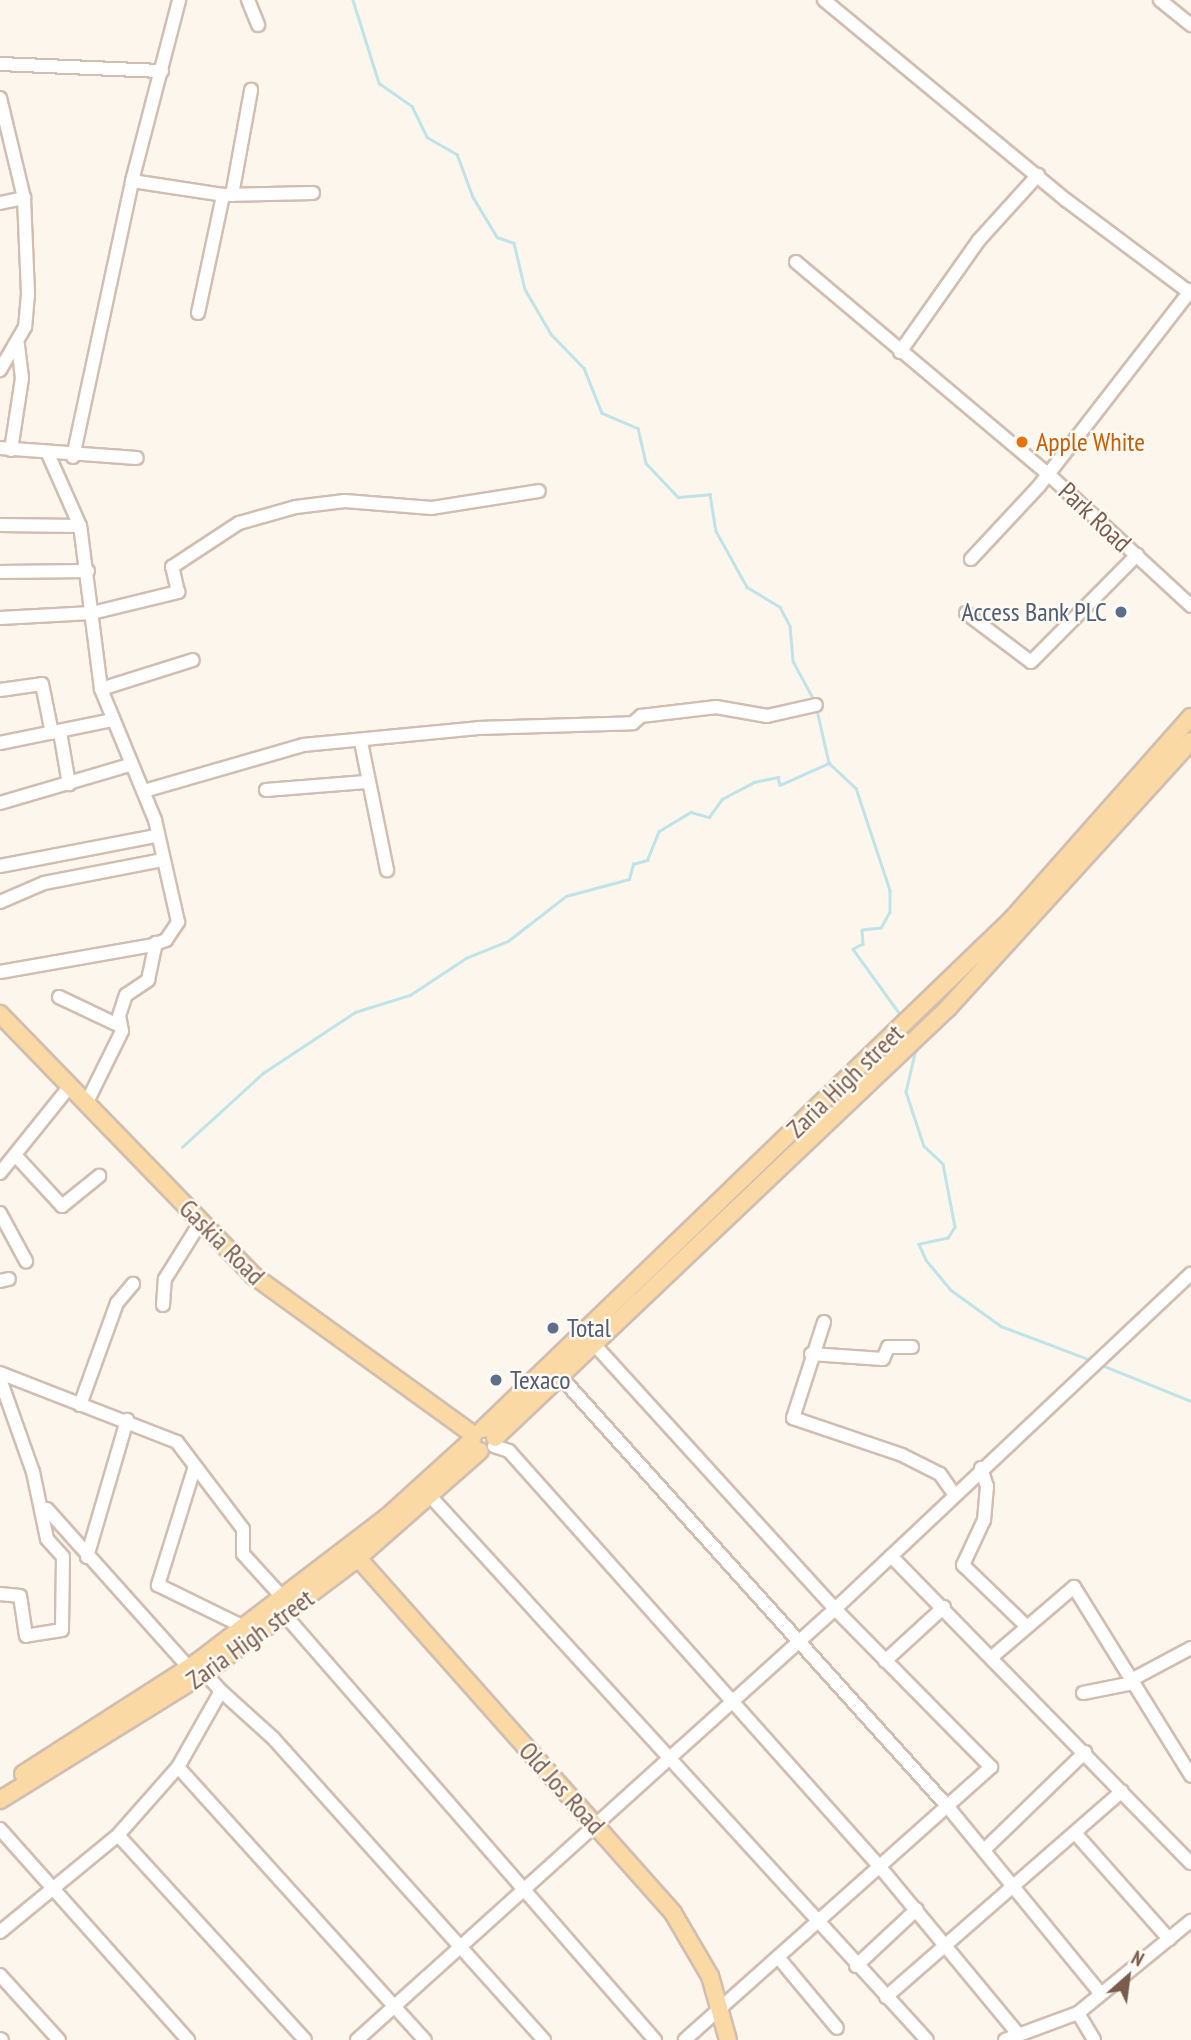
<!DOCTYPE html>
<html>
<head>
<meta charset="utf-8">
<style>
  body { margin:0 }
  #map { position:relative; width:1191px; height:2040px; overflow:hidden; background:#fdf6ec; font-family:"PT Sans Narrow",sans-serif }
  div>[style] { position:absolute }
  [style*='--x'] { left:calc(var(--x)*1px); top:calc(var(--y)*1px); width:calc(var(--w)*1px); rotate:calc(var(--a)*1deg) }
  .stream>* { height:2.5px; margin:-1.25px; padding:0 1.25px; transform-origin:1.25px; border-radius:1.25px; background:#bfe3e8 }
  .roads { filter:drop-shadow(2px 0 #d1beb0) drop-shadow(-2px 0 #d1beb0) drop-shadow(0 2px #d1beb0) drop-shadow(0 -2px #d1beb0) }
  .minor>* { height:12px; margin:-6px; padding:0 6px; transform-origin:6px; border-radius:6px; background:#fff }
  .major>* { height:16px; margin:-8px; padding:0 8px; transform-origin:8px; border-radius:8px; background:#fbd9a5 }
  .dots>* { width:19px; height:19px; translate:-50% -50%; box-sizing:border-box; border:4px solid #fffaf3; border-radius:50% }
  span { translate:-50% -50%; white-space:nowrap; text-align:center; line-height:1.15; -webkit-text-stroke:5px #fffaf3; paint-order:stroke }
  .food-label { font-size:26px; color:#c56008 }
  .left { translate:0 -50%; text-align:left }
  .street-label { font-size:26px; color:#7a5c4d }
  .service-label { font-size:26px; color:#4e5e75 }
  .right { translate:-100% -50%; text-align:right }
  .north { position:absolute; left:1093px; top:1942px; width:70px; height:70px; -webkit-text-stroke:5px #fffaf3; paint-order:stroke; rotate:28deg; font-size:19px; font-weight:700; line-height:28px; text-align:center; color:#7a5c4d }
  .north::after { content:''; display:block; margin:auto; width:24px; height:32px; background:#7a5c4d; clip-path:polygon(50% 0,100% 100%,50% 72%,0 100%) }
</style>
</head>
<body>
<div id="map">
  <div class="stream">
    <i style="--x:353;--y:0;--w:87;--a:72.6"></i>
    <i style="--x:379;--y:83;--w:40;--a:34.9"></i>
    <i style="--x:412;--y:106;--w:34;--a:64"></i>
    <i style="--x:427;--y:137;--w:34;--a:30"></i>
    <i style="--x:457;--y:154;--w:46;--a:69.6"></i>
    <i style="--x:473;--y:197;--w:47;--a:59"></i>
    <i style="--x:497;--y:237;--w:18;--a:19"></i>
    <i style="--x:514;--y:243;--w:47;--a:76.6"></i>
    <i style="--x:525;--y:289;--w:52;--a:60"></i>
    <i style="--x:551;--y:334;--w:47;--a:45.9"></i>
    <i style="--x:584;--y:368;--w:48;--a:68.2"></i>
    <i style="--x:602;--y:413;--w:39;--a:23"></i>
    <i style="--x:638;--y:428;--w:36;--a:77"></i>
    <i style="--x:646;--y:463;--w:47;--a:46.7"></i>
    <i style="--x:678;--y:497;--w:32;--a:-5"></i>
    <i style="--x:710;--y:494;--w:37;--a:81"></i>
    <i style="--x:716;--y:531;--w:64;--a:61"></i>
    <i style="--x:747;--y:587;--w:39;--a:31"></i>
    <i style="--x:780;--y:607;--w:21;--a:62"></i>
    <i style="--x:790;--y:626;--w:35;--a:85"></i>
    <i style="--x:793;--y:661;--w:44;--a:61.7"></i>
    <i style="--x:817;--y:710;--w:54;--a:77.2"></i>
    <i style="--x:829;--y:763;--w:37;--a:43"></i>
    <i style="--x:856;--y:788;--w:108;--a:71.6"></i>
    <i style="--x:890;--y:890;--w:22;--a:90"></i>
    <i style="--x:890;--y:912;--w:18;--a:119"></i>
    <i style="--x:881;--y:928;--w:19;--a:174"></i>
    <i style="--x:862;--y:930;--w:14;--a:86"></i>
    <i style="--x:863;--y:944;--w:11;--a:153"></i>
    <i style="--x:853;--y:949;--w:84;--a:54.2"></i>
    <i style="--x:916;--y:1049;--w:44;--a:103.1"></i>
    <i style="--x:906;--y:1092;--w:57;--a:71.6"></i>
    <i style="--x:924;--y:1146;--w:26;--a:43"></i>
    <i style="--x:943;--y:1164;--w:64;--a:79.2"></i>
    <i style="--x:955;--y:1227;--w:13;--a:122"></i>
    <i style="--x:948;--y:1238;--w:30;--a:168"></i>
    <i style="--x:919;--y:1244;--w:17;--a:66"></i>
    <i style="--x:926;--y:1260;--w:39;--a:50"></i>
    <i style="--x:951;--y:1290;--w:62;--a:35.8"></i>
    <i style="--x:1001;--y:1326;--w:98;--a:20.8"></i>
    <i style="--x:182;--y:1147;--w:110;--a:-42.4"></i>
    <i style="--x:263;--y:1073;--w:110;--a:-33.5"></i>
    <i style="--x:355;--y:1012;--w:58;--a:-17.2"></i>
    <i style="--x:410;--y:995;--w:67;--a:-33.5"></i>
    <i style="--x:466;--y:958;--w:45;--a:-22"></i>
    <i style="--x:508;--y:941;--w:73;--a:-37.8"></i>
    <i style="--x:566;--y:896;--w:65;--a:-15.1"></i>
    <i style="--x:629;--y:879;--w:16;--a:-75"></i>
    <i style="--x:633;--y:864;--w:15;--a:-16"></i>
    <i style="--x:647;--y:860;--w:31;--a:-68"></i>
    <i style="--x:659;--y:831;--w:37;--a:-31"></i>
    <i style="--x:691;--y:812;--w:19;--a:16"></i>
    <i style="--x:709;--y:817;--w:22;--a:-54"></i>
    <i style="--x:722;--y:799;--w:36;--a:-28"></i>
    <i style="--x:754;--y:782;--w:25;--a:-12"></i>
    <i style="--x:778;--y:777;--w:8;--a:76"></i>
    <i style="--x:780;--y:785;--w:54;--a:-24.2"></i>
    <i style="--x:1099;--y:1364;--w:99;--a:21.9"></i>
  </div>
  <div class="roads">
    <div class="minor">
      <i style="--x:248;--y:0;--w:27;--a:68"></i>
      <i style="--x:824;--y:0;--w:314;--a:39.6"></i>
      <i style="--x:1066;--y:200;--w:154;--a:36.8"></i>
      <i style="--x:1160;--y:0;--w:40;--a:39"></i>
      <i style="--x:0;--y:64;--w:162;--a:2.5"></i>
      <i style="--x:0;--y:98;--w:103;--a:76.5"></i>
      <i style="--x:24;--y:198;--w:96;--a:87.6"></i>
      <i style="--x:28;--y:294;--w:33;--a:95"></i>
      <i style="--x:25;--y:327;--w:50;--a:120.2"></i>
      <i style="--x:132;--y:181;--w:92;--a:8.7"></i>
      <i style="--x:223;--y:195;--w:90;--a:-1.3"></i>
      <i style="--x:232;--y:195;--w:107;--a:-79.7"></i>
      <i style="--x:0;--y:203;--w:25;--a:-12"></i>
      <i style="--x:796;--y:262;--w:328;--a:40.1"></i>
      <i style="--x:1047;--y:473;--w:196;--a:42.7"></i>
      <i style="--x:198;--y:313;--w:121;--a:-78"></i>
      <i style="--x:900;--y:352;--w:137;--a:-54.8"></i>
      <i style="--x:979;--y:240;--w:88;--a:-47.8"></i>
      <i style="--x:0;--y:448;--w:137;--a:4.2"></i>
      <i style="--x:11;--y:450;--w:73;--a:-81.3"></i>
      <i style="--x:22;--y:378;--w:34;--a:-97"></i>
      <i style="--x:73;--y:457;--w:282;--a:-77.9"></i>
      <i style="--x:132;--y:181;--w:187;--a:-75.4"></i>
      <i style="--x:0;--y:525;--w:80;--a:0.7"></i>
      <i style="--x:971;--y:559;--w:100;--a:-47"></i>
      <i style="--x:1039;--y:486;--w:248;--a:-52.2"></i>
      <i style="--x:0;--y:572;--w:88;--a:-0.7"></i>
      <i style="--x:966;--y:613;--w:81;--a:37"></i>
      <i style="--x:1031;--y:662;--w:151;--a:-45.3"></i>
      <i style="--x:0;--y:618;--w:92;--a:-3.1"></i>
      <i style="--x:92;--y:613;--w:89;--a:-13.7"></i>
      <i style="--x:178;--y:592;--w:26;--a:-103"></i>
      <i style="--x:172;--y:567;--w:80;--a:-33.3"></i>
      <i style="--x:239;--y:523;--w:59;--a:-15.7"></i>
      <i style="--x:296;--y:507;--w:49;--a:-7"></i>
      <i style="--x:345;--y:501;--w:87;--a:4.6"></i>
      <i style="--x:432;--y:508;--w:108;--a:-9"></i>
      <i style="--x:101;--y:689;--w:96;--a:-17.5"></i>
      <i style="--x:0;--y:690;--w:42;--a:-8.1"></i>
      <i style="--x:42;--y:684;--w:50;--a:78.5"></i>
      <i style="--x:60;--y:732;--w:53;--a:80.2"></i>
      <i style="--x:361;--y:742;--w:131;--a:78.5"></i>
      <i style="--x:0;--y:743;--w:114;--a:-11.6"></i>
      <i style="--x:266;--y:790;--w:100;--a:-4.6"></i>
      <i style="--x:144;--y:791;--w:166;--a:-16.1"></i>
      <i style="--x:303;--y:745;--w:176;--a:-5.5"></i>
      <i style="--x:478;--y:728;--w:155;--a:-1.8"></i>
      <i style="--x:633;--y:723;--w:11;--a:-41"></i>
      <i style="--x:641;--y:716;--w:76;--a:-6.8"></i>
      <i style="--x:716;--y:707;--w:52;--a:10"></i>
      <i style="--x:767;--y:716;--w:50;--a:-12.7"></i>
      <i style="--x:0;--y:803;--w:135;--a:-16.3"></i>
      <i style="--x:0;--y:866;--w:159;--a:-10.9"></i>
      <i style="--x:0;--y:902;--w:48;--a:-23.4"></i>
      <i style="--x:44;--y:883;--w:120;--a:-11"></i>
      <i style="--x:0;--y:972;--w:155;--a:-10"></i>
      <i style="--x:153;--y:945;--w:14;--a:-21"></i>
      <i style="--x:166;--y:940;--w:22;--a:-56"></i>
      <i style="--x:178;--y:922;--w:105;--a:-102.7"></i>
      <i style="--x:155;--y:820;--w:142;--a:-112.4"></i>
      <i style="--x:101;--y:689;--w:164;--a:-97.3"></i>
      <i style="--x:80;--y:526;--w:77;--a:-113.9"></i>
      <i style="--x:59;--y:997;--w:65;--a:25.4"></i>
      <i style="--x:86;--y:1104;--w:81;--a:-63.7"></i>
      <i style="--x:122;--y:1031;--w:15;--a:-101"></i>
      <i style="--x:119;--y:1016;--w:22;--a:-72"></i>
      <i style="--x:126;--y:995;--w:27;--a:-34"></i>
      <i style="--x:148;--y:980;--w:38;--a:-78"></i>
      <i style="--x:16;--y:1156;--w:68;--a:47.4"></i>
      <i style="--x:62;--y:1206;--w:48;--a:-39"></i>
      <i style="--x:0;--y:1173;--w:112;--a:-51.2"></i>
      <i style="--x:0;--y:1213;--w:55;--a:61.6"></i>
      <i style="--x:0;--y:1281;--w:9;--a:-13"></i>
      <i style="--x:163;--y:1305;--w:26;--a:-86"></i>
      <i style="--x:165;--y:1279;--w:66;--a:-58"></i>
      <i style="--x:824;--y:1322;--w:101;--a:107.9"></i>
      <i style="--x:793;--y:1418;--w:115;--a:18.7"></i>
      <i style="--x:902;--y:1455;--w:42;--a:26.6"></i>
      <i style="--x:940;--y:1474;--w:24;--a:55"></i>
      <i style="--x:593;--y:1343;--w:360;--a:47.7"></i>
      <i style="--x:835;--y:1609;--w:222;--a:45.4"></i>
      <i style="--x:991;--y:1767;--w:410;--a:138.3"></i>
      <i style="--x:811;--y:1354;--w:72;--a:4"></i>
      <i style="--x:883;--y:1359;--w:13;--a:-67"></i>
      <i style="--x:888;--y:1347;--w:24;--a:0"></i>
      <i style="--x:0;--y:1373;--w:190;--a:21.3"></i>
      <i style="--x:177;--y:1442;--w:109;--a:52.8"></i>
      <i style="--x:243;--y:1529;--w:25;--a:90"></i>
      <i style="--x:243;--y:1554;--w:59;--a:47.7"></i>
      <i style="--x:559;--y:1375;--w:581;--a:48"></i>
      <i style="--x:948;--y:1807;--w:240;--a:50.7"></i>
      <i style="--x:0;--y:1379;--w:99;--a:70.5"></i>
      <i style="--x:33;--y:1472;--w:68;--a:78.2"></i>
      <i style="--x:47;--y:1539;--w:24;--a:48"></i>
      <i style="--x:63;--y:1557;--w:73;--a:90.8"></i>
      <i style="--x:62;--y:1630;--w:36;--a:171"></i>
      <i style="--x:26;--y:1636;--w:40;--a:-98.5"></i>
      <i style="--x:20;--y:1596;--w:20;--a:-174"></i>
      <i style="--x:80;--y:1405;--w:109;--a:-70.1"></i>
      <i style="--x:117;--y:1303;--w:25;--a:-50"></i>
      <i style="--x:494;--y:1446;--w:16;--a:18"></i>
      <i style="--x:509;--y:1451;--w:557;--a:48.27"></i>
      <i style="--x:880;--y:1867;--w:218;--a:50.4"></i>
      <i style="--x:195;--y:1466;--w:125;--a:107.3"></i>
      <i style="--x:158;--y:1585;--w:96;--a:26"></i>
      <i style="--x:981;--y:1468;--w:19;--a:72"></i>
      <i style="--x:987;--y:1486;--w:34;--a:95"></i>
      <i style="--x:984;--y:1520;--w:50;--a:115"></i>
      <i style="--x:963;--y:1565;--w:85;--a:44"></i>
      <i style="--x:431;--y:1497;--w:735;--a:47.59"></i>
      <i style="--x:47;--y:1509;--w:213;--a:48.2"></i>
      <i style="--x:891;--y:1556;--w:429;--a:45.7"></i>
      <i style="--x:87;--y:1557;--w:143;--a:-73.7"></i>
      <i style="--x:284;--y:1614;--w:565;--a:48.95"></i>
      <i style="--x:992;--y:1657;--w:108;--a:-40.5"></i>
      <i style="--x:1074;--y:1587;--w:222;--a:58.2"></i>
      <i style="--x:885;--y:1661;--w:80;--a:-42.5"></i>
      <i style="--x:1131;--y:1680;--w:68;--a:-28.1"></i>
      <i style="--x:221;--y:1691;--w:70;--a:42.1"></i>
      <i style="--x:273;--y:1738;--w:406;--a:48.1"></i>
      <i style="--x:1083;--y:1693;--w:51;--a:-11.3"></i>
      <i style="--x:178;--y:1767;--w:368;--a:47.9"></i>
      <i style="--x:0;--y:1829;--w:283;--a:48.3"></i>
      <i style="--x:1075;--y:1833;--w:142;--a:48.4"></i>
      <i style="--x:118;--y:1835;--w:277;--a:47.6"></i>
      <i style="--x:984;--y:1850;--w:141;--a:-44.1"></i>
      <i style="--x:0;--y:1932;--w:153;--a:-39.4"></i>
      <i style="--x:118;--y:1835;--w:91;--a:-48.6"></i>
      <i style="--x:178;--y:1767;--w:87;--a:-60.5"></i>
      <i style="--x:221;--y:1691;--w:24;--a:-132"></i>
      <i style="--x:778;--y:1957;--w:92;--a:50.3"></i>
      <i style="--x:856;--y:1966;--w:83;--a:-43.1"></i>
      <i style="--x:0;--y:1975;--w:88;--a:47.8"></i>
      <i style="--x:886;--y:1997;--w:313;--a:-41.1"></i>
      <i style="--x:1078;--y:2013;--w:31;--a:59"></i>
      <i style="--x:0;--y:2039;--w:2;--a:27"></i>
      <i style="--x:357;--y:2040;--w:644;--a:-42.04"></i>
      <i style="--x:835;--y:1609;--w:489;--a:-43.3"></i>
      <i style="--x:1005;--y:2040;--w:78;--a:-20.3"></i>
      <i style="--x:1078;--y:2013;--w:146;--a:-39.2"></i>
    </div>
    <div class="major">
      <i style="--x:0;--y:1014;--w:365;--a:45.9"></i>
      <i style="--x:254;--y:1276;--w:271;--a:35.9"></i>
      <i style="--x:483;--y:1429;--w:735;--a:-43.95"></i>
      <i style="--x:1012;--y:919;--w:270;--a:-48.5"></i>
      <i style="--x:495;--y:1438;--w:625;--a:-43.51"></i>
      <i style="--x:948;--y:1008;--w:361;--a:-47.7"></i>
      <i style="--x:358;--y:1558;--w:475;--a:48.4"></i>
      <i style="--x:673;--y:1913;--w:73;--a:59.6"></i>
      <i style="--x:710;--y:1976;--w:66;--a:74.3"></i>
      <i style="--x:23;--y:1774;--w:206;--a:-32.7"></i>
      <i style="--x:196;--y:1663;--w:240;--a:-37.4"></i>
      <i style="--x:387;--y:1517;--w:115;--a:-42.2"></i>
      <i style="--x:0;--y:1800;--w:241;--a:-31.8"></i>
      <i style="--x:205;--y:1673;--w:191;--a:-36.9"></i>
      <i style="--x:358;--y:1558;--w:162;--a:-41.3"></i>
    </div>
  </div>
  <div class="dots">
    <i style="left:1022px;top:442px;background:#e8710a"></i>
    <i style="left:1121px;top:612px;background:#5c6f8a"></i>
    <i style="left:553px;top:1328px;background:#5c6f8a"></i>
    <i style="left:496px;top:1380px;background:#5c6f8a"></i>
  </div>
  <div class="food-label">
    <span class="left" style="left:1036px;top:442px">Apple White</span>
  </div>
  <div class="street-label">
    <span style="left:1095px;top:517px;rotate:43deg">Park Road</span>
    <span style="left:845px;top:1081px;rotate:-44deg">Zaria High street</span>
    <span style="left:222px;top:1242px;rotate:45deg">Gaskia Road</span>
    <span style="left:250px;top:1639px;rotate:-36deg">Zaria High street</span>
    <span style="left:562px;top:1788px;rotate:48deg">Old Jos Road</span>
  </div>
  <div class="service-label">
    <span class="right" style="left:1107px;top:612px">Access Bank PLC</span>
    <span class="left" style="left:567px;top:1328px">Total</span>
    <span class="left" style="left:510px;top:1380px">Texaco</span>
  </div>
  <div class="north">N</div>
</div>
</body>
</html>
